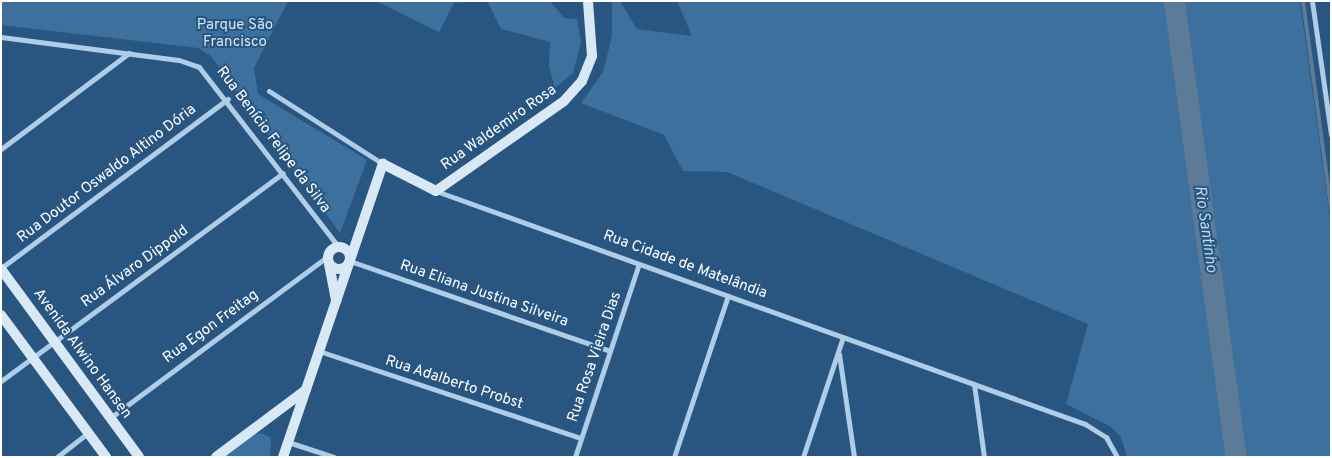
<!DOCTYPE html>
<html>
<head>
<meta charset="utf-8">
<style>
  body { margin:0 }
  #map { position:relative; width:1332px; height:458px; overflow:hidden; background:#285680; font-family:Overpass,sans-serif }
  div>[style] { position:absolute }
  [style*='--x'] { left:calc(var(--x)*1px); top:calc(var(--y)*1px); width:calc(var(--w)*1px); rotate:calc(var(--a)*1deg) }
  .green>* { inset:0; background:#3d709d }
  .stream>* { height:4px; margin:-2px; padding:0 2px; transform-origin:2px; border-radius:2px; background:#5b7b98 }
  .river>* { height:21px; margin:-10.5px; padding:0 10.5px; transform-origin:10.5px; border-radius:10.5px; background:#5b7b98 }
  .street>* { height:5px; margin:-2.5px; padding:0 2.5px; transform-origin:2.5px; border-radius:2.5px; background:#afcde6 }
  .secondary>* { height:10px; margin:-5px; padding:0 5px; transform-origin:5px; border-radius:5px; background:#d9e8f5 }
  .secondary>.ring { margin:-5px; padding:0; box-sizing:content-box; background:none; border:10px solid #d9e8f5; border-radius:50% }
  span { translate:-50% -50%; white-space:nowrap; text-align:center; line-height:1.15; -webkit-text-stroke:4px #285680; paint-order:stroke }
  .park-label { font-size:15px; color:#d2e5f5 }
  .street-label { font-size:15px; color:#fff }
  .water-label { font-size:16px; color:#bbd6ed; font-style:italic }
  .frame { position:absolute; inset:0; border:2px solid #fff; pointer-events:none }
</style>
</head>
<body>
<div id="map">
  <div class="green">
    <i style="clip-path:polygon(1px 1px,288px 1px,254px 68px,258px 94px,367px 160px,340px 233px,211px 56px,198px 48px,1px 25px)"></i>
    <i style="clip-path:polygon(376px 1px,474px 1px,454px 3px,439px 32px)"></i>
    <i style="clip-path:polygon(487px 1px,550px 1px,564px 18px,577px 19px,581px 43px,573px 73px,555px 88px,549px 67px,550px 42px,501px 29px)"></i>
    <i style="clip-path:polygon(612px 1px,620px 1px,637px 29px,692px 36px,677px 1px,1300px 1px,1331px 226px,1331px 457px,1127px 457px,1121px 437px,1111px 427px,1066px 404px,1088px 324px,727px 172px,683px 171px,664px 135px,581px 103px,603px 72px,612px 36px)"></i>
    <i style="clip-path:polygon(261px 433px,271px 438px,270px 457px,221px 457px,252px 435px)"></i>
  </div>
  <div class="stream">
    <i style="--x:1303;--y:1;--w:210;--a:82.3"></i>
  </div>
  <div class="river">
    <i style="--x:1174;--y:1;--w:460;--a:82.3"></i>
  </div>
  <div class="street">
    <i style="--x:1312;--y:1;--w:135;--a:81.9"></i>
    <i style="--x:1;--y:37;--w:179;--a:7.4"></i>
    <i style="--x:179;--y:60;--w:21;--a:19"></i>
    <i style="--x:199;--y:67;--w:227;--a:52.2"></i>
    <i style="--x:269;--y:91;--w:135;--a:32.6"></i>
    <i style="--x:1;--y:149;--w:160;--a:-36.9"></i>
    <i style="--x:436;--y:191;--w:690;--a:19.75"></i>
    <i style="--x:1085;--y:424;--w:25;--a:32"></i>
    <i style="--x:1106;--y:437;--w:23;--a:61"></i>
    <i style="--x:350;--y:261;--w:275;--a:19.1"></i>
    <i style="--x:1;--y:268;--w:283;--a:-36.7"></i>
    <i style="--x:319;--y:351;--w:276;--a:18.4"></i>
    <i style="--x:839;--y:354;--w:104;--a:81.7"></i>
    <i style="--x:1;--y:381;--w:350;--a:-36.4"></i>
    <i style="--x:974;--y:384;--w:74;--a:82.2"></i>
    <i style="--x:110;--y:418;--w:270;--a:-36.6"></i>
    <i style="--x:288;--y:442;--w:48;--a:18.1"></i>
    <i style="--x:57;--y:457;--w:39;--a:-38"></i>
    <i style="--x:575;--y:457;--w:203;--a:-71.7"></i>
    <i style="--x:674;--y:457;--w:170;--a:-71.5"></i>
    <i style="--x:803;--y:457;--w:126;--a:-71.6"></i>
  </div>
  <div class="secondary">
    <i class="ring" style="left:328px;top:247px;width:12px;height:12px"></i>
    <i style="--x:329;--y:264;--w:38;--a:79"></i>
    <i style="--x:1;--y:269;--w:233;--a:53.7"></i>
    <i style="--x:1;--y:315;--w:177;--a:53.5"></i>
    <i style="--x:216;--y:457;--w:112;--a:-36.7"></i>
    <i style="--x:283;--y:457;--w:310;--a:-71.2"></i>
    <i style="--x:383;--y:164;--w:59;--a:27"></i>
    <i style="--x:436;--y:191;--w:156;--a:-35.1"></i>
    <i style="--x:564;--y:101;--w:27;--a:-48"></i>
    <i style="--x:582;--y:81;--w:27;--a:-68"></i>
    <i style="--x:592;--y:56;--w:55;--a:-94.2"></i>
  </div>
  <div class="park-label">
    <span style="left:235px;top:34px">Parque São<br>Francisco</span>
  </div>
  <div class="street-label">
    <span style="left:499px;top:128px;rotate:-35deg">Rua Waldemiro Rosa</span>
    <span style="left:273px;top:140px;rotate:53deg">Rua Benício Felipe da Silva</span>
    <span style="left:107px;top:174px;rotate:-37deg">Rua Doutor Oswaldo Altino Dória</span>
    <span style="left:685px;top:265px;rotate:20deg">Rua Cidade de Matelândia</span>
    <span style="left:135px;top:267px;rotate:-36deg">Rua Álvaro Dippold</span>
    <span style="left:484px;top:294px;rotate:19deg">Rua Eliana Justina Silveira</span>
    <span style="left:211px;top:327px;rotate:-36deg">Rua Egon Freitag</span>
    <span style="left:82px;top:354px;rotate:54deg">Avenida Alwino Hansen</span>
    <span style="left:595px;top:357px;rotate:-71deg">Rua Rosa Vieira Dias</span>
    <span style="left:454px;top:383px;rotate:18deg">Rua Adalberto Probst</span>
  </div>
  <div class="water-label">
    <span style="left:1205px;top:229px;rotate:82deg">Rio Santinho</span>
  </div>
  <div class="frame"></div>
</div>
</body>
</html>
